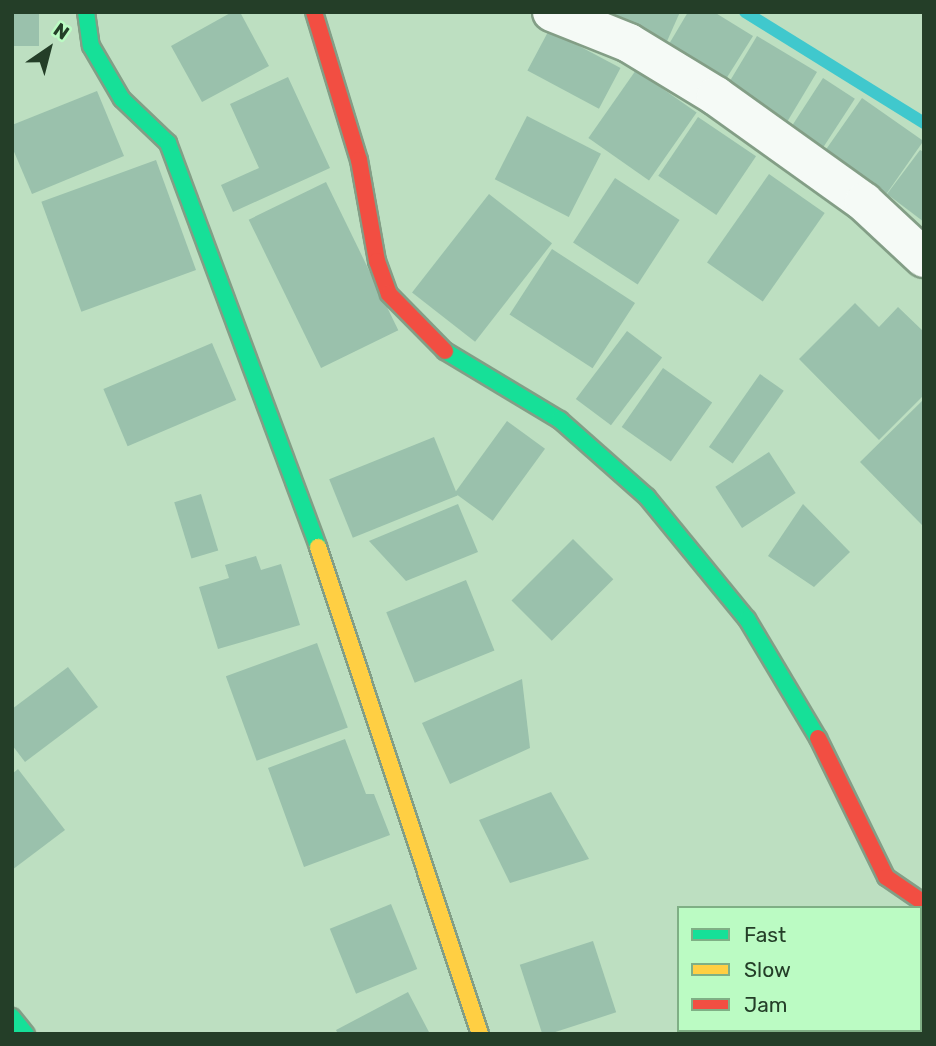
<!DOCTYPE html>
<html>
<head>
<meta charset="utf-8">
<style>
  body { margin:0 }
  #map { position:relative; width:936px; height:1046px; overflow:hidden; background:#bddfc1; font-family:Rubik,sans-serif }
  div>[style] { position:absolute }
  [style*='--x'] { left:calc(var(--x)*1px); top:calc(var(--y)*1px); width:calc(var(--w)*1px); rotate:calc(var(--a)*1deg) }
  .stream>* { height:12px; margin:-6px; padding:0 6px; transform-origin:6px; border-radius:6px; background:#40c8cd }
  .building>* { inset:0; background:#9ac1ac; transform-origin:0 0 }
  .roads { filter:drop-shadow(2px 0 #839e86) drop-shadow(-2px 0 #839e86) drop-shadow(0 2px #839e86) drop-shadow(0 -2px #839e86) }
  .street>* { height:38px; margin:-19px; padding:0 19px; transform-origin:19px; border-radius:19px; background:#f5faf6 }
  .fast>* { height:16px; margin:-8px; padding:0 8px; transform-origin:8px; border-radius:8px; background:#16e098 }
  .slow>* { height:16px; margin:-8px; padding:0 8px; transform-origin:8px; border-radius:8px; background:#ffcf43 }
  .jam>* { height:16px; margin:-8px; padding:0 8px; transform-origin:8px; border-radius:8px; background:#f24e42 }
  span { translate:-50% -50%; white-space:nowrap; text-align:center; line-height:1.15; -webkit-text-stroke:7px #bbfbc3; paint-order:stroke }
  .frame { position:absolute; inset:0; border:14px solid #243e28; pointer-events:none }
  .legend { position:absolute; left:677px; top:906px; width:245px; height:126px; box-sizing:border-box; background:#bbfbc3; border:2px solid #7faf85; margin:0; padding:9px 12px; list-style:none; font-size:21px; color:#243e28 }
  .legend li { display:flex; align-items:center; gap:14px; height:35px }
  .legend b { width:35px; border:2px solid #7faf85 }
  .north { position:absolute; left:14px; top:14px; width:70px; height:70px; -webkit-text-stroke:5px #bbfbc3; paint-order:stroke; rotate:35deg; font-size:19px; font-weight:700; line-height:28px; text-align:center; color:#243e28 }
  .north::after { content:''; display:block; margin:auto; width:24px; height:32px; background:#243e28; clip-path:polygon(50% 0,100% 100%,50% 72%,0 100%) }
</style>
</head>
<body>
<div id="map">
  <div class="stream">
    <i style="--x:745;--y:12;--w:211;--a:31.8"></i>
  </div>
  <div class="building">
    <i style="left:12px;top:12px;width:27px;height:34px"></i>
    <i style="clip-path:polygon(232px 12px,240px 12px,269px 66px,202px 102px,171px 46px)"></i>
    <i style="clip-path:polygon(586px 12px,680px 12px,664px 48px)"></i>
    <i style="clip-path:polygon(688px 12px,714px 12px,753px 36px,726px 79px,669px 44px)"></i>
    <i style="left:549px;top:30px;width:81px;height:46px;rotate:28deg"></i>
    <i style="left:757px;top:36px;width:70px;height:57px;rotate:31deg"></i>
    <i style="left:636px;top:70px;width:74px;height:83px;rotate:35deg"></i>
    <i style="clip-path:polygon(288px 77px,330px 168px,233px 212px,221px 185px,259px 168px,230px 104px)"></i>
    <i style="left:823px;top:78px;width:38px;height:58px;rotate:33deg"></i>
    <i style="clip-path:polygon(97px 91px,124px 156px,32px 194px,12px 147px,12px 125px)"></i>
    <i style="left:862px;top:98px;width:75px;height:64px;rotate:35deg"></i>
    <i style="left:527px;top:116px;width:83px;height:71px;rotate:27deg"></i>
    <i style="left:698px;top:117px;width:70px;height:71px;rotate:34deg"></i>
    <i style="clip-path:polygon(920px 150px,924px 152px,924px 222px,887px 194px)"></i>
    <i style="left:156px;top:160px;width:117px;height:122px;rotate:70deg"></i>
    <i style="left:769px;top:174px;width:68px;height:108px;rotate:35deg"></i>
    <i style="left:615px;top:178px;width:77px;height:77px;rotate:33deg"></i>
    <i style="left:326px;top:182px;width:165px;height:86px;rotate:64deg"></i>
    <i style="left:489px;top:194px;width:80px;height:125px;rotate:38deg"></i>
    <i style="left:552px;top:249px;width:99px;height:78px;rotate:33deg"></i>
    <i style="clip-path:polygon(855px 303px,879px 327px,898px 307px,924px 332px,924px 395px,879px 440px,799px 359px)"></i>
    <i style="left:627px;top:331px;width:44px;height:85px;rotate:37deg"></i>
    <i style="left:212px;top:343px;width:62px;height:118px;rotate:67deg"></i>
    <i style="left:663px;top:368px;width:60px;height:72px;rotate:35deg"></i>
    <i style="left:760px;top:374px;width:29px;height:89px;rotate:35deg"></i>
    <i style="clip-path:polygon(924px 399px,924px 523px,922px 525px,860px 462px)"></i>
    <i style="left:507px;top:421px;width:47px;height:89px;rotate:36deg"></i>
    <i style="left:434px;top:437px;width:63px;height:113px;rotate:68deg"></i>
    <i style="left:769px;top:452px;width:49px;height:64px;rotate:57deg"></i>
    <i style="left:201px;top:494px;width:59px;height:28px;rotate:73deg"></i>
    <i style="clip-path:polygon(458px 504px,478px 552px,406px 581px,369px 541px)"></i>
    <i style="clip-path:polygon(803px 504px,850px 552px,814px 587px,768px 556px)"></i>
    <i style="left:573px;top:539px;width:57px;height:87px;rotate:45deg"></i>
    <i style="clip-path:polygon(256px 556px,261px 570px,281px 564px,300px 625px,218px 649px,199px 587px,229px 578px,225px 565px)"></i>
    <i style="left:466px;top:580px;width:76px;height:86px;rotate:68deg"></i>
    <i style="left:317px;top:643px;width:90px;height:97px;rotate:70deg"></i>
    <i style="clip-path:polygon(68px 667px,98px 707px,25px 762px,12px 745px,12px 709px)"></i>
    <i style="clip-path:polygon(522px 679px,530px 748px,450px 784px,422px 723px)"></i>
    <i style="clip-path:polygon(345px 739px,366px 794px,374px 794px,390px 835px,304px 867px,268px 768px)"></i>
    <i style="clip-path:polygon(18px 769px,65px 830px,12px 870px,12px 774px)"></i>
    <i style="clip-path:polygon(551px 792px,589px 859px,510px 883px,479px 820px)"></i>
    <i style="left:391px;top:904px;width:70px;height:66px;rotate:68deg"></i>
    <i style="clip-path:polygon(924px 936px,924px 1034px,889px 1034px,888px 1030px,920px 1030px)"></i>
    <i style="left:593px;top:941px;width:75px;height:77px;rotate:72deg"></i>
    <i style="clip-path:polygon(408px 992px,430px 1034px,338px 1034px,336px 1030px)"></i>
    <i style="left:797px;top:1030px;width:72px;height:4px"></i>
  </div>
  <div class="roads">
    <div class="street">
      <i style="--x:552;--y:12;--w:83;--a:21.9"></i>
      <i style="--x:629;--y:43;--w:102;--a:31.3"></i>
      <i style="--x:716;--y:96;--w:182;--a:35.6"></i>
      <i style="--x:864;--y:202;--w:82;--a:43"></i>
    </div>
    <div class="fast">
      <i style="--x:86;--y:12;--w:34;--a:82"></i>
      <i style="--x:91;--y:46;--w:61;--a:59.7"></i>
      <i style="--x:122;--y:99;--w:64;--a:43.7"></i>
      <i style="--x:168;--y:143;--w:431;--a:69.6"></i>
      <i style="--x:445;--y:351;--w:134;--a:31"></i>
      <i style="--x:560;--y:420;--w:116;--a:41.5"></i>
      <i style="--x:647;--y:497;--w:158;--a:50.7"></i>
      <i style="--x:747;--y:619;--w:139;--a:59.2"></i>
      <i style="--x:12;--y:1017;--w:22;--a:51"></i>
    </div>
    <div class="slow">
      <i style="--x:318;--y:547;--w:513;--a:71.6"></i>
    </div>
    <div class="jam">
      <i style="--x:314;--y:12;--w:155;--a:73.1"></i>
      <i style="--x:359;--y:160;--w:103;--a:79.9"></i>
      <i style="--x:377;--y:261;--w:35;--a:70"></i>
      <i style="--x:389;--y:294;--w:80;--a:45.5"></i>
      <i style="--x:818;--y:738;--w:155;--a:63.9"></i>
      <i style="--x:886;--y:877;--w:46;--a:34.4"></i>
    </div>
  </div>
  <div class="frame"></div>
  <ul class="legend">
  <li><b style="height:9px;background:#16e098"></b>Fast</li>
  <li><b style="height:9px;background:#ffcf43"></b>Slow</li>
  <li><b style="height:9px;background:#f24e42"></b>Jam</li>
  </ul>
  <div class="north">N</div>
</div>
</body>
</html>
